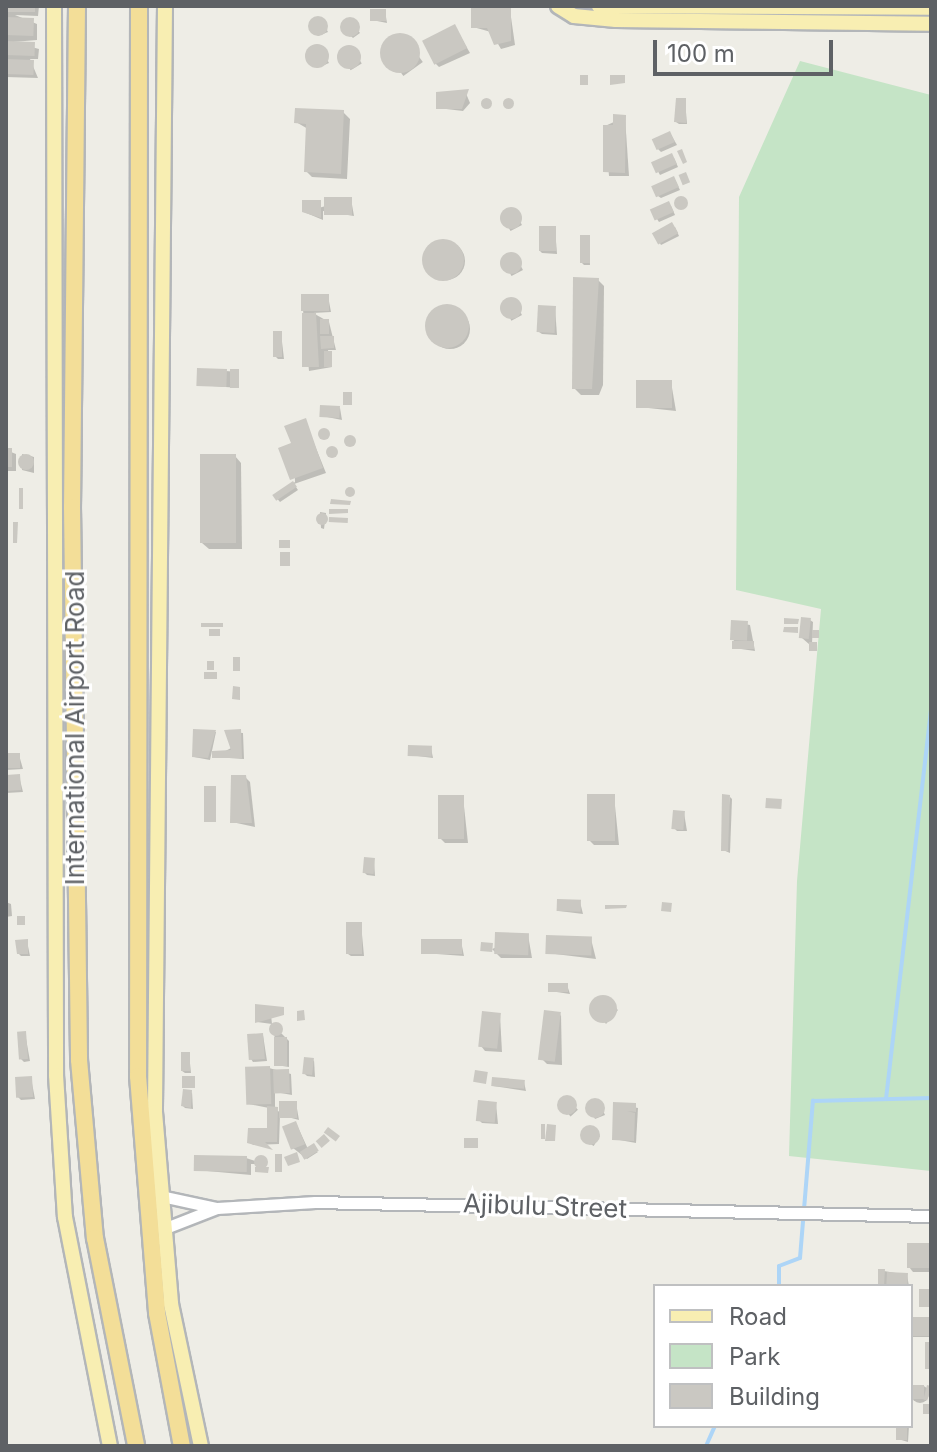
<!DOCTYPE html>
<html>
<head>
<meta charset="utf-8">
<style>
  body { margin:0 }
  #map { position:relative; width:937px; height:1452px; overflow:hidden; background:#eeede6; font-family:Inter,sans-serif }
  div>[style] { position:absolute }
  [style*='--x'] { left:calc(var(--x)*1px); top:calc(var(--y)*1px); width:calc(var(--w)*1px); rotate:calc(var(--a)*1deg) }
  .green>* { inset:0; background:#c5e4c6 }
  .shadow>* { inset:0; background:#0003; transform-origin:0 0 }
  .round { border-radius:50% }
  .stream>* { height:4px; margin:-2px; padding:0 2px; transform-origin:2px; border-radius:2px; background:#add5f7 }
  .building>* { inset:0; background:#cac8c2; transform-origin:0 0 }
  .roads { filter:drop-shadow(2px 0 #b3b6b9) drop-shadow(-2px 0 #b3b6b9) drop-shadow(0 2px #b3b6b9) drop-shadow(0 -2px #b3b6b9) }
  .minor>* { height:11px; margin:-5.5px; padding:0 5.5px; transform-origin:5.5px; border-radius:5.5px; background:#fff }
  .major>* { height:14px; margin:-7px; padding:0 7px; transform-origin:7px; border-radius:7px; background:#f8eeb2 }
  .highway>* { height:16px; margin:-8px; padding:0 8px; transform-origin:8px; border-radius:8px; background:#f3de98 }
  span { translate:-50% -50%; white-space:nowrap; text-align:center; line-height:1.15; -webkit-text-stroke:6px #fff; paint-order:stroke }
  .street-label { font-size:26px; color:#5e6165 }
  .frame { position:absolute; inset:0; border:8px solid #5e6165; pointer-events:none }
  .legend { position:absolute; left:653px; top:1284px; width:260px; height:144px; box-sizing:border-box; background:#fff; border:2px solid #bfc0c1; margin:0; padding:10px 14px; list-style:none; font-size:24px; color:#5e6165 }
  .legend li { display:flex; align-items:center; gap:16px; height:40px }
  .legend b { width:40px; border:2px solid #bfc0c1 }
  .scale { position:absolute; left:653px; top:40px; width:180px; height:36px; box-sizing:border-box; border:4px solid #5e6165; border-top:0; padding-left:10px; font-size:24px; line-height:28px; white-space:nowrap; color:#5e6165; -webkit-text-stroke:6px #fff; paint-order:stroke }
</style>
</head>
<body>
<div id="map">
  <div class="green">
    <i style="clip-path:polygon(800px 61px,931px 95px,931px 1171px,789px 1156px,797px 881px,821px 609px,736px 590px,739px 197px)"></i>
  </div>
  <div class="shadow">
    <i style="clip-path:polygon(6px 6px,39px 6px,38px 16px,15px 15px,37px 24px,37px 40px,13px 42px,39px 49px,38px 59px,30px 59px,38px 78px,6px 77px)"></i>
    <i style="clip-path:polygon(510px 10px,515px 45px,501px 49px,491px 32px,473px 27px)"></i>
    <i style="clip-path:polygon(385px 11px,387px 23px,372px 20px)"></i>
    <i style="clip-path:polygon(321px 19px,328px 32px,318px 36px,311px 23px)"></i>
    <i style="clip-path:polygon(350px 20px,360px 33px,353px 38px,343px 29px)"></i>
    <i style="clip-path:polygon(455px 27px,470px 53px,439px 67px,435px 63px)"></i>
    <i style="left:404px;top:36px;width:32px;height:24px;rotate:54deg"></i>
    <i style="clip-path:polygon(320px 47px,329px 63px,317px 68px,308px 53px)"></i>
    <i style="left:353px;top:49px;width:17px;height:13px;rotate:59deg"></i>
    <i style="clip-path:polygon(465px 91px,470px 103px,463px 111px,438px 108px)"></i>
    <i style="clip-path:polygon(685px 100px,687px 124px,679px 124px,676px 122px)"></i>
    <i style="clip-path:polygon(510px 101px,512px 107px,507px 108px,505px 102px)"></i>
    <i style="clip-path:polygon(343px 112px,350px 119px,347px 179px,312px 177px,306px 171px,308px 129px,296px 122px)"></i>
    <i style="clip-path:polygon(625px 117px,629px 176px,609px 176px,605px 126px)"></i>
    <i style="clip-path:polygon(670px 133px,677px 145px,661px 152px,658px 149px)"></i>
    <i style="clip-path:polygon(674px 158px,678px 167px,660px 175px,654px 164px)"></i>
    <i style="clip-path:polygon(674px 178px,680px 190px,661px 198px,658px 196px)"></i>
    <i style="clip-path:polygon(351px 199px,354px 216px,323px 211px,323px 220px,304px 212px)"></i>
    <i style="clip-path:polygon(671px 206px,675px 215px,659px 222px,657px 219px)"></i>
    <i style="left:514px;top:210px;width:17px;height:13px;rotate:62deg"></i>
    <i style="clip-path:polygon(675px 227px,679px 236px,661px 245px,654px 233px)"></i>
    <i style="clip-path:polygon(555px 228px,557px 254px,542px 253px,540px 251px)"></i>
    <i style="clip-path:polygon(589px 237px,590px 265px,584px 265px,581px 262px)"></i>
    <i class="round" style="left:427px;top:242px;width:38px;height:38px"></i>
    <i style="left:515px;top:255px;width:17px;height:13px;rotate:62deg"></i>
    <i style="clip-path:polygon(598px 280px,604px 286px,603px 385px,599px 395px,581px 395px,574px 388px)"></i>
    <i style="clip-path:polygon(328px 296px,331px 312px,313px 313px,329px 322px,336px 350px,328px 350px,332px 367px,309px 371px,303px 310px)"></i>
    <i style="left:514px;top:300px;width:17px;height:12px;rotate:62deg"></i>
    <i style="clip-path:polygon(555px 308px,557px 335px,542px 334px,539px 332px)"></i>
    <i class="round" style="left:430px;top:309px;width:40px;height:40px"></i>
    <i style="clip-path:polygon(281px 333px,284px 359px,278px 359px,275px 356px)"></i>
    <i style="clip-path:polygon(226px 371px,238px 372px,239px 388px,199px 385px)"></i>
    <i style="clip-path:polygon(671px 382px,676px 411px,639px 407px)"></i>
    <i style="clip-path:polygon(340px 408px,342px 420px,322px 416px)"></i>
    <i style="clip-path:polygon(305px 421px,326px 473px,294px 484px,298px 490px,280px 502px,275px 496px,295px 482px,294px 445px)"></i>
    <i style="clip-path:polygon(326px 430px,329px 437px,325px 439px,321px 433px)"></i>
    <i style="clip-path:polygon(351px 437px,355px 444px,351px 446px,347px 440px)"></i>
    <i style="clip-path:polygon(331px 449px,337px 453px,335px 457px,328px 453px)"></i>
    <i style="clip-path:polygon(6px 450px,16px 454px,16px 471px,6px 471px)"></i>
    <i style="clip-path:polygon(22px 454px,34px 457px,34px 473px,22px 470px)"></i>
    <i style="clip-path:polygon(235px 456px,241px 463px,242px 549px,209px 549px,202px 543px)"></i>
    <i style="clip-path:polygon(320px 512px,326px 513px,324px 529px,321px 528px)"></i>
    <i style="clip-path:polygon(810px 620px,813px 622px,812px 644px,817px 651px,802px 638px)"></i>
    <i style="clip-path:polygon(733px 622px,750px 625px,755px 651px,734px 648px)"></i>
    <i style="clip-path:polygon(195px 731px,216px 732px,210px 760px,194px 757px)"></i>
    <i style="clip-path:polygon(226px 732px,243px 733px,244px 759px,214px 757px,233px 747px)"></i>
    <i style="clip-path:polygon(431px 748px,433px 758px,410px 755px)"></i>
    <i style="clip-path:polygon(6px 755px,19px 755px,23px 769px,6px 770px)"></i>
    <i style="clip-path:polygon(6px 777px,19px 776px,23px 792px,6px 793px)"></i>
    <i style="clip-path:polygon(245px 777px,250px 782px,255px 827px,232px 822px)"></i>
    <i style="clip-path:polygon(614px 796px,619px 845px,594px 845px,589px 840px)"></i>
    <i style="clip-path:polygon(463px 797px,468px 843px,445px 843px,440px 838px)"></i>
    <i style="clip-path:polygon(730px 797px,732px 799px,730px 853px,723px 850px)"></i>
    <i style="clip-path:polygon(684px 813px,687px 831px,677px 831px,674px 828px)"></i>
    <i style="clip-path:polygon(374px 860px,375px 876px,367px 875px,364px 872px)"></i>
    <i style="clip-path:polygon(6px 902px,11px 904px,12px 916px,6px 917px)"></i>
    <i style="clip-path:polygon(580px 902px,583px 914px,559px 911px)"></i>
    <i style="clip-path:polygon(361px 924px,364px 956px,351px 956px,348px 954px)"></i>
    <i style="clip-path:polygon(528px 935px,532px 958px,501px 958px,492px 949px)"></i>
    <i style="clip-path:polygon(591px 939px,596px 959px,547px 953px)"></i>
    <i style="clip-path:polygon(27px 941px,30px 956px,21px 956px,18px 953px)"></i>
    <i style="clip-path:polygon(461px 941px,464px 956px,423px 953px)"></i>
    <i style="clip-path:polygon(567px 985px,570px 994px,550px 991px)"></i>
    <i style="clip-path:polygon(603px 997px,618px 1010px,606px 1024px,592px 1006px)"></i>
    <i style="clip-path:polygon(283px 1009px,284px 1015px,271px 1015px,272px 1024px,257px 1022px)"></i>
    <i style="clip-path:polygon(561px 1014px,562px 1065px,547px 1064px,542px 1059px)"></i>
    <i style="clip-path:polygon(500px 1015px,502px 1052px,485px 1051px,481px 1046px)"></i>
    <i style="clip-path:polygon(274px 1026px,289px 1041px,289px 1067px,276px 1065px)"></i>
    <i style="clip-path:polygon(25px 1033px,30px 1061px,24px 1062px,21px 1059px)"></i>
    <i style="clip-path:polygon(263px 1035px,267px 1061px,253px 1062px,251px 1059px)"></i>
    <i style="clip-path:polygon(189px 1054px,191px 1073px,185px 1073px,182px 1071px)"></i>
    <i style="clip-path:polygon(314px 1060px,315px 1077px,307px 1076px,304px 1073px)"></i>
    <i style="clip-path:polygon(269px 1068px,291px 1074px,292px 1095px,275px 1092px,275px 1109px,281px 1113px,296px 1103px,299px 1120px,280px 1115px,279px 1144px,252px 1145px,269px 1131px,269px 1108px,249px 1104px)"></i>
    <i style="clip-path:polygon(31px 1078px,35px 1099px,21px 1100px,18px 1097px)"></i>
    <i style="clip-path:polygon(524px 1082px,526px 1091px,493px 1086px)"></i>
    <i style="clip-path:polygon(192px 1092px,193px 1109px,185px 1108px,183px 1106px)"></i>
    <i style="left:567px;top:1098px;width:16px;height:10px;rotate:47deg"></i>
    <i style="clip-path:polygon(599px 1102px,605px 1115px,595px 1119px,588px 1105px)"></i>
    <i style="clip-path:polygon(496px 1104px,498px 1124px,482px 1123px,479px 1120px)"></i>
    <i style="clip-path:polygon(615px 1104px,638px 1108px,636px 1143px,614px 1139px)"></i>
    <i style="clip-path:polygon(296px 1123px,308px 1149px,318px 1152px,307px 1159px,293px 1148px)"></i>
    <i style="left:589px;top:1129px;width:13px;height:12px;rotate:32deg"></i>
    <i style="clip-path:polygon(246px 1158px,265px 1164px,251px 1164px,251px 1175px,196px 1170px)"></i>
    <i style="clip-path:polygon(931px 1245px,931px 1272px,913px 1272px,909px 1267px)"></i>
    <i style="clip-path:polygon(884px 1271px,907px 1275px,909px 1286px,880px 1286px)"></i>
    <i style="left:911px;top:1319px;width:20px;height:18px"></i>
    <i class="round" style="left:911px;top:1385px;width:18px;height:18px"></i>
    <i style="clip-path:polygon(897px 1426px,909px 1426px,908px 1442px,898px 1439px)"></i>
  </div>
  <div class="stream">
    <i style="--x:886;--y:1099;--w:392;--a:-83.4"></i>
    <i style="--x:779;--y:1286;--w:20;--a:-90"></i>
    <i style="--x:779;--y:1266;--w:22;--a:-21"></i>
    <i style="--x:800;--y:1258;--w:158;--a:-85.3"></i>
    <i style="--x:813;--y:1101;--w:118;--a:-1.5"></i>
    <i style="--x:706;--y:1446;--w:22;--a:-66"></i>
  </div>
  <div class="building">
    <i style="left:6px;top:6px;width:29px;height:6px"></i>
    <i style="clip-path:polygon(471px 6px,511px 8px,511px 41px,494px 45px,487px 28px,471px 28px)"></i>
    <i style="left:370px;top:9px;width:16px;height:12px"></i>
    <i class="round" style="left:308px;top:16px;width:20px;height:20px"></i>
    <i style="left:6px;top:17px;width:28px;height:18px;rotate:2deg"></i>
    <i class="round" style="left:340px;top:17px;width:20px;height:20px"></i>
    <i style="left:455px;top:24px;width:27px;height:37px;rotate:63deg"></i>
    <i class="round" style="left:380px;top:33px;width:40px;height:40px"></i>
    <i style="left:6px;top:41px;width:29px;height:14px;rotate:2deg"></i>
    <i class="round" style="left:305px;top:44px;width:24px;height:24px"></i>
    <i class="round" style="left:337px;top:45px;width:24px;height:24px"></i>
    <i style="left:6px;top:59px;width:28px;height:15px;rotate:2deg"></i>
    <i style="left:580px;top:75px;width:8px;height:10px"></i>
    <i style="clip-path:polygon(610px 75px,625px 75px,625px 83px,610px 85px)"></i>
    <i style="clip-path:polygon(469px 89px,462px 109px,436px 109px,436px 92px)"></i>
    <i class="round" style="left:480.5px;top:97.5px;width:11px;height:11px"></i>
    <i class="round" style="left:502.5px;top:97.5px;width:11px;height:11px"></i>
    <i style="clip-path:polygon(676px 98px,686px 98px,686px 123px,674px 122px)"></i>
    <i style="clip-path:polygon(295px 108px,344px 110px,341px 174px,304px 172px,306px 124px,294px 123px)"></i>
    <i style="clip-path:polygon(613px 114px,626px 115px,625px 173px,603px 172px,603px 125px,613px 125px)"></i>
    <i style="left:670px;top:131px;width:12px;height:20px;rotate:66deg"></i>
    <i style="clip-path:polygon(682px 149px,687px 162px,683px 164px,677px 151px)"></i>
    <i style="left:672px;top:153px;width:12px;height:23px;rotate:66deg"></i>
    <i style="left:686px;top:172px;width:11px;height:8px;rotate:68deg"></i>
    <i style="left:674px;top:176px;width:12px;height:25px;rotate:66deg"></i>
    <i class="round" style="left:674px;top:196px;width:14px;height:14px"></i>
    <i style="left:352px;top:197px;width:18px;height:28px;rotate:90deg"></i>
    <i style="clip-path:polygon(302px 200px,321px 200px,321px 218px,302px 212px)"></i>
    <i style="left:669px;top:201px;width:12px;height:21px;rotate:66deg"></i>
    <i class="round" style="left:500px;top:207px;width:22px;height:22px"></i>
    <i style="left:672px;top:222px;width:13px;height:23px;rotate:61deg"></i>
    <i style="left:539px;top:226px;width:17px;height:25px"></i>
    <i style="left:580px;top:235px;width:10px;height:28px"></i>
    <i class="round" style="left:422px;top:239px;width:42px;height:42px"></i>
    <i class="round" style="left:500px;top:252px;width:22px;height:22px"></i>
    <i style="clip-path:polygon(573px 277px,599px 278px,592px 389px,572px 389px)"></i>
    <i style="left:301px;top:294px;width:28px;height:17px"></i>
    <i class="round" style="left:500px;top:297px;width:22px;height:22px"></i>
    <i class="round" style="left:425px;top:304px;width:44px;height:44px"></i>
    <i style="left:538px;top:305px;width:18px;height:27px;rotate:3deg"></i>
    <i style="clip-path:polygon(302px 313px,316px 313px,319px 367px,302px 367px)"></i>
    <i style="left:320px;top:319px;width:9px;height:15px"></i>
    <i style="left:273px;top:331px;width:9px;height:26px"></i>
    <i style="clip-path:polygon(320px 336px,334px 336px,334px 348px,321px 349px)"></i>
    <i style="left:324px;top:351px;width:8px;height:16px"></i>
    <i style="left:197px;top:368px;width:30px;height:18px;rotate:2deg"></i>
    <i style="left:230px;top:369px;width:9px;height:19px"></i>
    <i style="left:636px;top:380px;width:36px;height:28px"></i>
    <i style="left:343px;top:392px;width:9px;height:13px"></i>
    <i style="left:320px;top:405px;width:20px;height:12px;rotate:3deg"></i>
    <i style="clip-path:polygon(306px 418px,323px 468px,290px 480px,278px 448px,291px 443px,284px 426px)"></i>
    <i class="round" style="left:318px;top:428px;width:12px;height:12px"></i>
    <i class="round" style="left:344px;top:435px;width:12px;height:12px"></i>
    <i class="round" style="left:326px;top:446px;width:12px;height:12px"></i>
    <i style="left:6px;top:448px;width:6px;height:19px"></i>
    <i class="round" style="left:18px;top:454px;width:16px;height:16px"></i>
    <i style="left:236px;top:454px;width:89px;height:36px;rotate:90deg"></i>
    <i style="left:293px;top:481px;width:7px;height:25px;rotate:56deg"></i>
    <i class="round" style="left:345px;top:487px;width:10px;height:10px"></i>
    <i style="left:19px;top:488px;width:4px;height:21px"></i>
    <i style="clip-path:polygon(331px 499px,351px 501px,350px 505px,330px 504px)"></i>
    <i style="clip-path:polygon(329px 509px,348px 509px,348px 513px,329px 514px)"></i>
    <i class="round" style="left:316px;top:513px;width:12px;height:12px"></i>
    <i style="left:329px;top:517px;width:19px;height:5px;rotate:3deg"></i>
    <i style="clip-path:polygon(13px 522px,18px 522px,17px 543px,13px 543px)"></i>
    <i style="left:279px;top:540px;width:11px;height:8px"></i>
    <i style="left:280px;top:552px;width:10px;height:14px"></i>
    <i style="left:801px;top:617px;width:10px;height:21px;rotate:6deg"></i>
    <i style="clip-path:polygon(784px 618px,799px 619px,798px 624px,784px 624px)"></i>
    <i style="left:731px;top:620px;width:17px;height:20px;rotate:3deg"></i>
    <i style="left:223px;top:623px;width:4px;height:22px;rotate:90deg"></i>
    <i style="clip-path:polygon(784px 627px,798px 627px,798px 633px,783px 632px)"></i>
    <i style="left:209px;top:629px;width:11px;height:7px"></i>
    <i style="left:812px;top:630px;width:7px;height:8px"></i>
    <i style="left:732px;top:641px;width:22px;height:8px"></i>
    <i style="left:809px;top:642px;width:8px;height:9px"></i>
    <i style="left:233px;top:657px;width:7px;height:14px"></i>
    <i style="left:207px;top:661px;width:7px;height:9px"></i>
    <i style="left:204px;top:672px;width:13px;height:7px"></i>
    <i style="clip-path:polygon(233px 686px,240px 687px,240px 700px,232px 699px)"></i>
    <i style="clip-path:polygon(193px 729px,216px 730px,208px 758px,192px 757px)"></i>
    <i style="clip-path:polygon(241px 729px,242px 758px,212px 758px,212px 751px,231px 750px,224px 730px)"></i>
    <i style="left:408px;top:745px;width:24px;height:11px;rotate:2deg"></i>
    <i style="left:6px;top:753px;width:14px;height:15px"></i>
    <i style="left:20px;top:774px;width:16px;height:14px;rotate:86deg"></i>
    <i style="clip-path:polygon(231px 775px,246px 775px,252px 823px,230px 823px)"></i>
    <i style="left:204px;top:786px;width:12px;height:36px"></i>
    <i style="left:615px;top:794px;width:47px;height:28px;rotate:90deg"></i>
    <i style="clip-path:polygon(722px 794px,730px 795px,728px 851px,721px 851px)"></i>
    <i style="left:438px;top:795px;width:26px;height:44px"></i>
    <i style="left:766px;top:798px;width:16px;height:10px;rotate:4deg"></i>
    <i style="left:673px;top:810px;width:12px;height:19px;rotate:5deg"></i>
    <i style="left:364px;top:857px;width:11px;height:16px;rotate:5deg"></i>
    <i style="left:557px;top:899px;width:24px;height:12px;rotate:2deg"></i>
    <i style="left:662px;top:902px;width:10px;height:9px;rotate:6deg"></i>
    <i style="clip-path:polygon(605px 905px,627px 905px,626px 908px,605px 909px)"></i>
    <i style="left:17px;top:916px;width:8px;height:9px"></i>
    <i style="left:346px;top:922px;width:16px;height:32px"></i>
    <i style="left:495px;top:932px;width:34px;height:22px;rotate:2deg"></i>
    <i style="left:546px;top:935px;width:46px;height:19px;rotate:2deg"></i>
    <i style="clip-path:polygon(28px 939px,28px 954px,17px 954px,15px 940px)"></i>
    <i style="left:421px;top:939px;width:41px;height:15px"></i>
    <i style="left:481px;top:942px;width:12px;height:9px;rotate:5deg"></i>
    <i style="left:548px;top:983px;width:20px;height:9px"></i>
    <i class="round" style="left:589px;top:995px;width:28px;height:28px"></i>
    <i style="clip-path:polygon(255px 1004px,284px 1007px,284px 1015px,255px 1023px)"></i>
    <i style="clip-path:polygon(304px 1010px,305px 1020px,297px 1021px,297px 1011px)"></i>
    <i style="left:544px;top:1010px;width:17px;height:50px;rotate:7deg"></i>
    <i style="left:482px;top:1011px;width:19px;height:36px;rotate:6deg"></i>
    <i class="round" style="left:269px;top:1022px;width:14px;height:14px"></i>
    <i style="left:26px;top:1031px;width:28px;height:9px;rotate:86deg"></i>
    <i style="left:263px;top:1033px;width:26px;height:16px;rotate:86deg"></i>
    <i style="left:274px;top:1037px;width:13px;height:29px"></i>
    <i style="left:181px;top:1052px;width:9px;height:19px"></i>
    <i style="left:304px;top:1057px;width:10px;height:17px;rotate:6deg"></i>
    <i style="left:270px;top:1066px;width:38px;height:25px;rotate:88deg"></i>
    <i style="left:289px;top:1069px;width:24px;height:16px;rotate:88deg"></i>
    <i style="left:475px;top:1070px;width:13px;height:12px;rotate:9deg"></i>
    <i style="left:32px;top:1076px;width:21px;height:17px;rotate:87deg"></i>
    <i style="left:182px;top:1076px;width:13px;height:12px"></i>
    <i style="left:492px;top:1077px;width:33px;height:9px;rotate:5deg"></i>
    <i style="clip-path:polygon(183px 1089px,192px 1090px,191px 1108px,181px 1106px)"></i>
    <i class="round" style="left:557px;top:1095px;width:20px;height:20px"></i>
    <i class="round" style="left:585px;top:1098px;width:20px;height:20px"></i>
    <i style="left:478px;top:1100px;width:19px;height:21px;rotate:6deg"></i>
    <i style="left:279px;top:1101px;width:18px;height:17px"></i>
    <i style="clip-path:polygon(613px 1102px,636px 1103px,636px 1112px,627px 1111px,635px 1113px,634px 1141px,612px 1140px)"></i>
    <i style="clip-path:polygon(267px 1106px,278px 1107px,277px 1142px,265px 1142px,273px 1150px,247px 1143px,248px 1128px,267px 1128px)"></i>
    <i style="left:296px;top:1121px;width:25px;height:15px;rotate:69deg"></i>
    <i style="left:541px;top:1124px;width:4px;height:15px"></i>
    <i style="clip-path:polygon(547px 1124px,556px 1125px,555px 1141px,545px 1141px)"></i>
    <i class="round" style="left:580px;top:1125px;width:20px;height:20px"></i>
    <i style="left:328px;top:1127px;width:15px;height:7px;rotate:37deg"></i>
    <i style="left:324px;top:1134px;width:9px;height:11px;rotate:49deg"></i>
    <i style="left:464px;top:1138px;width:14px;height:10px"></i>
    <i style="left:314px;top:1143px;width:9px;height:17px;rotate:58deg"></i>
    <i style="clip-path:polygon(297px 1152px,300px 1162px,288px 1166px,284px 1157px)"></i>
    <i style="left:275px;top:1154px;width:7px;height:18px"></i>
    <i style="left:194px;top:1155px;width:53px;height:16px;rotate:1deg"></i>
    <i class="round" style="left:254px;top:1155px;width:14px;height:14px"></i>
    <i style="clip-path:polygon(255px 1167px,269px 1167px,268px 1173px,255px 1172px)"></i>
    <i style="left:907px;top:1243px;width:24px;height:25px"></i>
    <i style="clip-path:polygon(878px 1269px,885px 1269px,884px 1286px,878px 1286px)"></i>
    <i style="left:887px;top:1272px;width:21px;height:14px;rotate:3deg"></i>
    <i style="left:919px;top:1289px;width:12px;height:18px"></i>
    <i style="left:911px;top:1317px;width:20px;height:19px"></i>
    <i style="left:925px;top:1342px;width:6px;height:27px"></i>
    <i style="left:911px;top:1385px;width:13px;height:14px"></i>
    <i style="left:927px;top:1385px;width:4px;height:15px;rotate:14deg"></i>
    <i style="left:923px;top:1404px;width:8px;height:10px"></i>
    <i style="left:896px;top:1426px;width:11px;height:14px"></i>
  </div>
  <div class="roads">
    <div class="minor">
      <i style="--x:161;--y:1196;--w:56;--a:12.3"></i>
      <i style="--x:163;--y:1229;--w:58;--a:-21.3"></i>
      <i style="--x:217;--y:1208;--w:98;--a:-3.5"></i>
      <i style="--x:315;--y:1202;--w:616;--a:1.3"></i>
    </div>
    <div class="major">
      <i style="--x:54;--y:6;--w:1069;--a:89.89"></i>
      <i style="--x:56;--y:1075;--w:142;--a:86.4"></i>
      <i style="--x:65;--y:1217;--w:233;--a:78.9"></i>
      <i style="--x:165;--y:6;--w:1106;--a:90.52"></i>
      <i style="--x:155;--y:1112;--w:193;--a:85.2"></i>
      <i style="--x:171;--y:1304;--w:145;--a:78.1"></i>
      <i style="--x:558;--y:6;--w:19;--a:32"></i>
      <i style="--x:574;--y:16;--w:42;--a:5.4"></i>
      <i style="--x:616;--y:20;--w:315;--a:0.7"></i>
      <i style="--x:599;--y:6;--w:332;--a:0.3"></i>
    </div>
    <div class="highway">
      <i style="--x:77;--y:6;--w:501;--a:90.57"></i>
      <i style="--x:72;--y:507;--w:553;--a:89.27"></i>
      <i style="--x:79;--y:1060;--w:179;--a:84.9"></i>
      <i style="--x:95;--y:1238;--w:212;--a:78.8"></i>
      <i style="--x:139;--y:6;--w:1070;--a:90.05"></i>
      <i style="--x:138;--y:1076;--w:238;--a:85.4"></i>
      <i style="--x:157;--y:1313;--w:135;--a:79.4"></i>
    </div>
  </div>
  <div class="street-label">
    <span style="left:75px;top:728px;rotate:-90deg">International Airport Road</span>
    <span style="left:545px;top:1206px;rotate:2deg">Ajibulu Street</span>
  </div>
  <div class="frame"></div>
  <ul class="legend">
  <li><b style="height:10px;background:#f8eeb2"></b>Road</li>
  <li><b style="height:22px;background:#c5e4c6"></b>Park</li>
  <li><b style="height:22px;background:#cac8c2"></b>Building</li>
  </ul>
  <div class="scale">100 m</div>
</div>
</body>
</html>
